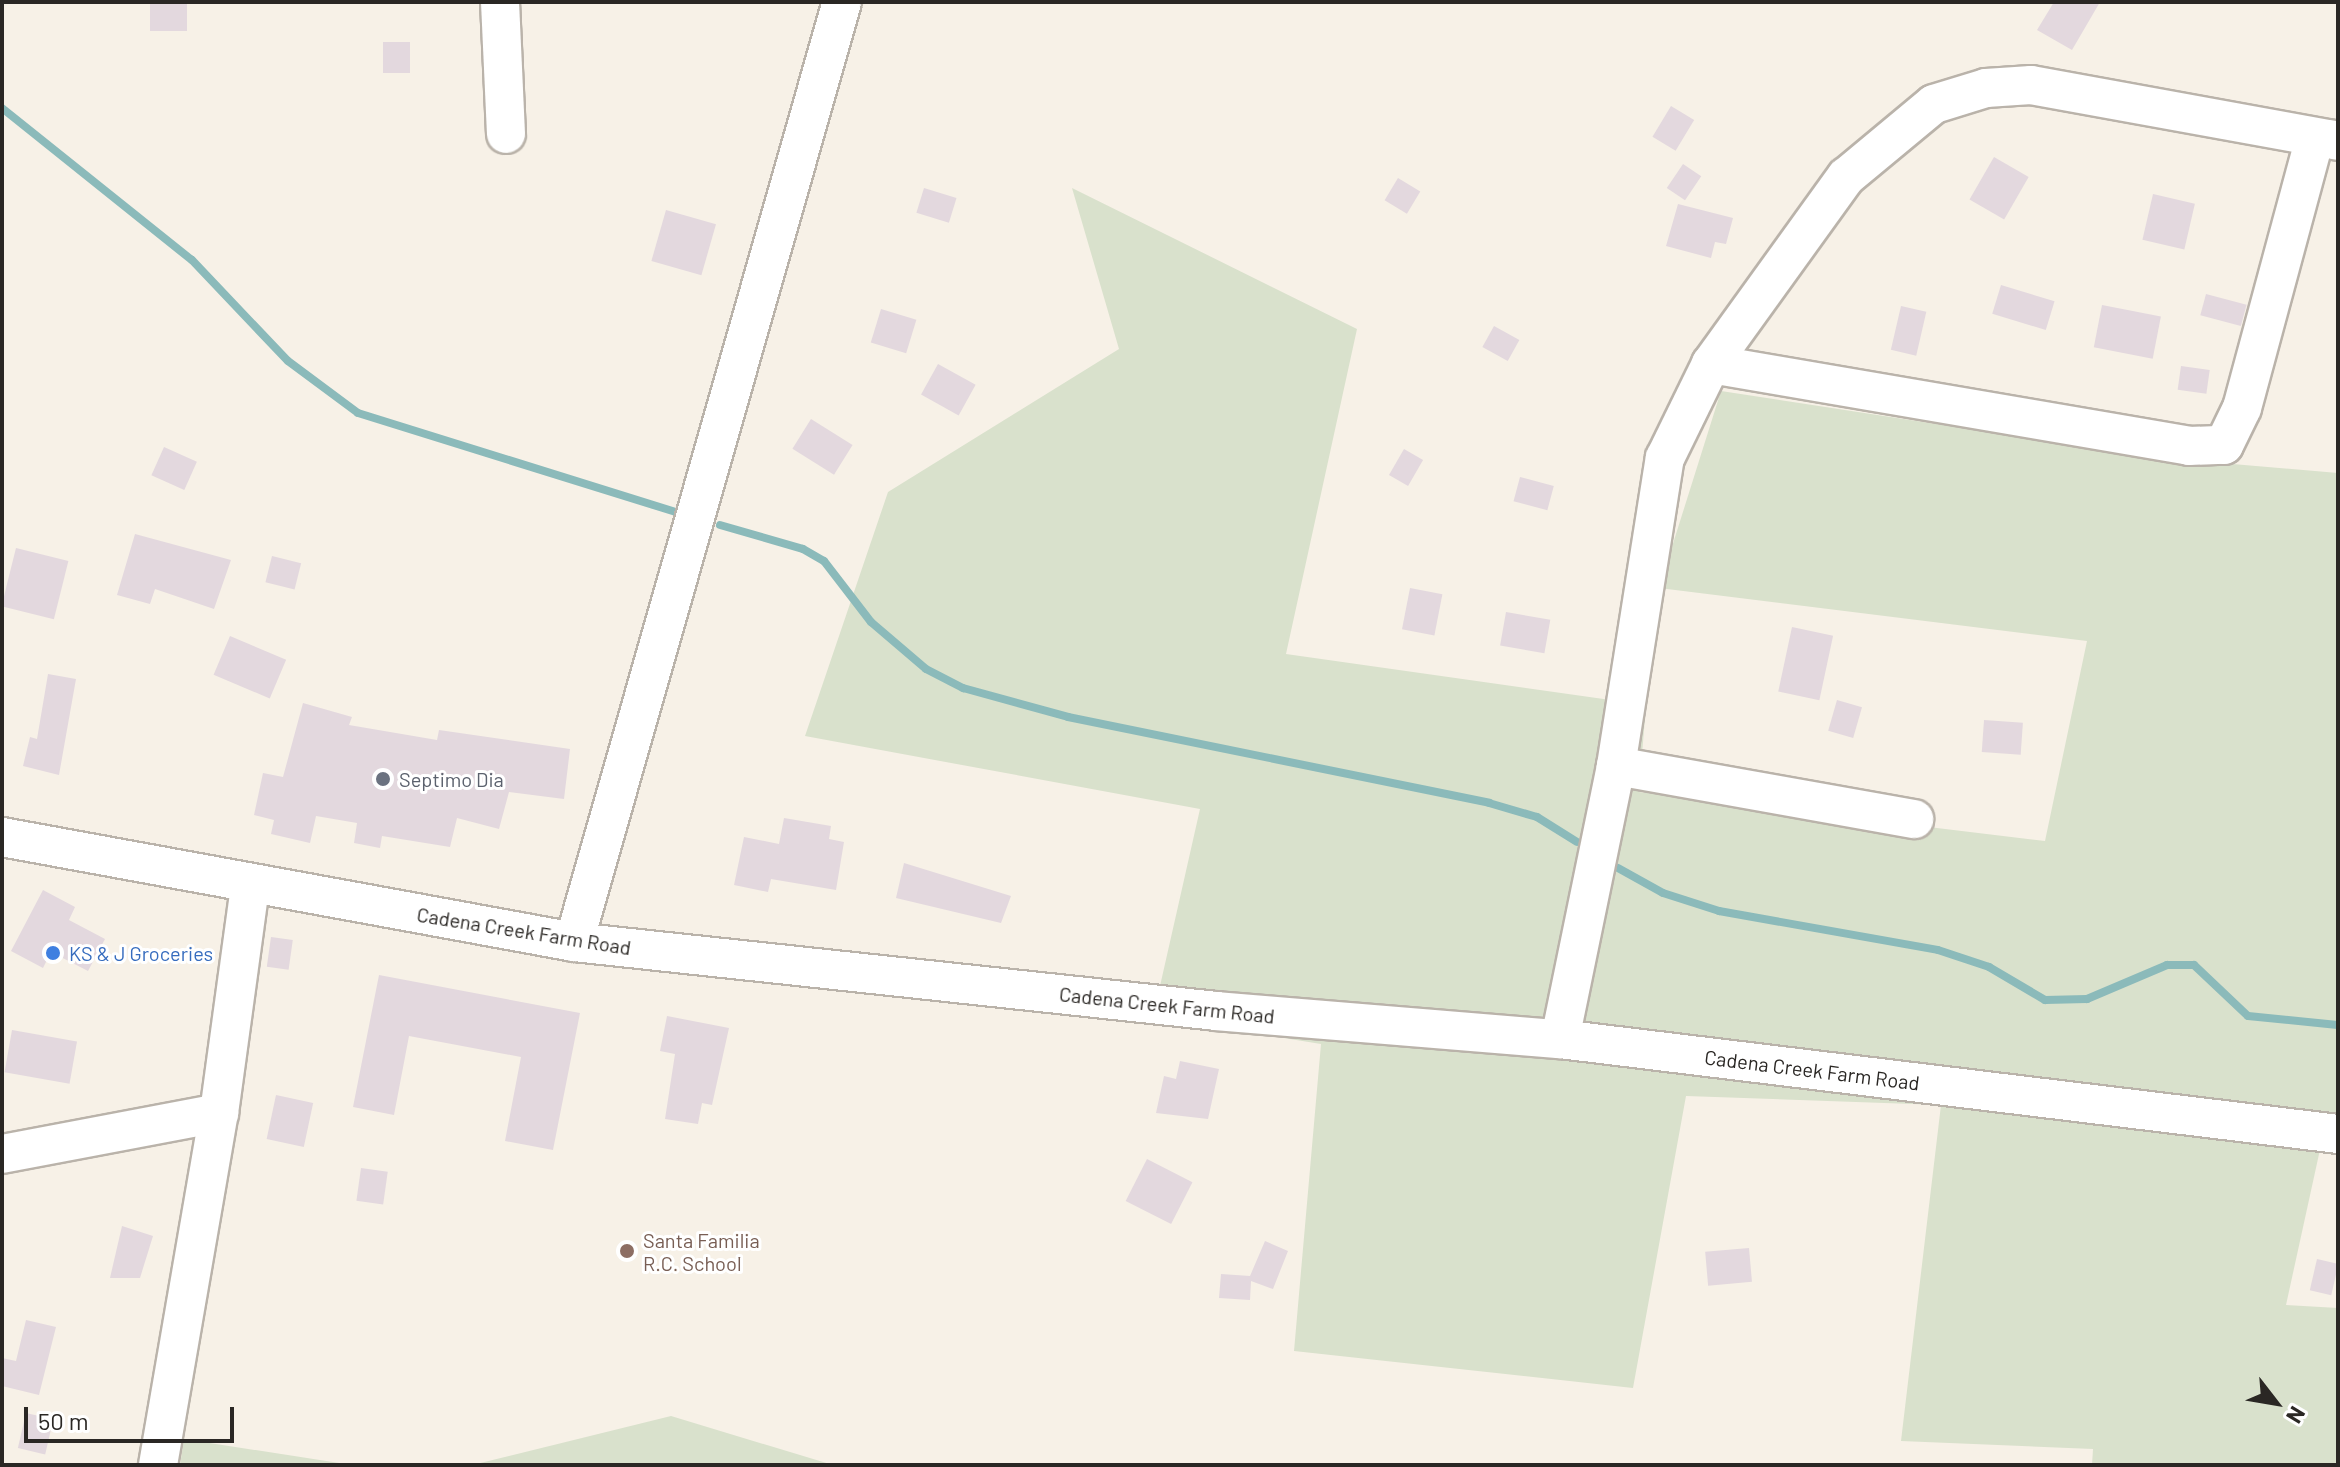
<!DOCTYPE html>
<html>
<head>
<meta charset="utf-8">
<style>
  body { margin:0 }
  #map { position:relative; width:2340px; height:1467px; overflow:hidden; background:#f7f1e7; font-family:Barlow,sans-serif }
  div>[style] { position:absolute }
  [style*='--x'] { left:calc(var(--x)*1px); top:calc(var(--y)*1px); width:calc(var(--w)*1px); rotate:calc(var(--a)*1deg) }
  .green>* { inset:0; background:#d9e1cc }
  .stream>* { height:8px; margin:-4px; padding:0 4px; transform-origin:4px; border-radius:4px; background:#8bbaba }
  .building>* { inset:0; background:#e3d8de; transform-origin:0 0 }
  .roads { filter:drop-shadow(2px 0 #bab3aa) drop-shadow(-2px 0 #bab3aa) drop-shadow(0 2px #bab3aa) drop-shadow(0 -2px #bab3aa) }
  .minor>* { height:38px; margin:-19px; padding:0 19px; transform-origin:19px; border-radius:19px; background:#fff }
  .dots>* { width:22px; height:22px; translate:-50% -50%; box-sizing:border-box; border:4px solid #fff; border-radius:50% }
  span { translate:-50% -50%; white-space:nowrap; text-align:center; line-height:1.15; -webkit-text-stroke:6px #fff; paint-order:stroke }
  .worship-label { font-size:20px; color:#5b616d }
  .left { translate:0 -50%; text-align:left }
  .street-label { font-size:20px; color:#2a2724 }
  .shop-label { font-size:20px; color:#366cbe }
  .education-label { font-size:20px; color:#785e54 }
  .frame { position:absolute; inset:0; border:4px solid #2a2724; pointer-events:none }
  .north { position:absolute; left:2236px; top:1363px; width:80px; height:80px; -webkit-text-stroke:6px #fff; paint-order:stroke; rotate:121deg; font-size:22px; font-weight:700; line-height:32px; text-align:center; color:#2a2724 }
  .north::after { content:''; display:block; margin:auto; width:28px; height:36px; background:#2a2724; clip-path:polygon(50% 0,100% 100%,50% 72%,0 100%) }
  .scale { position:absolute; left:24px; top:1407px; width:210px; height:36px; box-sizing:border-box; border:4px solid #2a2724; border-top:0; padding-left:10px; font-size:24px; line-height:28px; white-space:nowrap; color:#2a2724; -webkit-text-stroke:6px #fff; paint-order:stroke }
</style>
</head>
<body>
<div id="map">
  <div class="green">
    <i style="clip-path:polygon(1072px 188px,1357px 329px,1286px 654px,1646px 705px,1639px 792px,2045px 841px,2087px 641px,1659px 588px,1721px 391px,2151px 457px,2338px 473px,2338px 1112px,2328px 1113px,2286px 1305px,2338px 1308px,2338px 1465px,2092px 1465px,2093px 1449px,1901px 1441px,1941px 1105px,1686px 1096px,1633px 1388px,1294px 1351px,1321px 1044px,1153px 1017px,1200px 809px,805px 736px,888px 492px,1119px 349px)"></i>
    <i style="clip-path:polygon(671px 1416px,833px 1465px,472px 1465px)"></i>
    <i style="clip-path:polygon(184px 1439px,352px 1465px,180px 1465px)"></i>
  </div>
  <div class="stream">
    <i style="--x:2;--y:108;--w:243;--a:38.7"></i>
    <i style="--x:192;--y:260;--w:139;--a:46.5"></i>
    <i style="--x:288;--y:361;--w:87;--a:36.6"></i>
    <i style="--x:358;--y:413;--w:332;--a:17.3"></i>
    <i style="--x:720;--y:525;--w:86;--a:16.1"></i>
    <i style="--x:803;--y:549;--w:24;--a:30"></i>
    <i style="--x:824;--y:561;--w:77;--a:52.4"></i>
    <i style="--x:871;--y:622;--w:72;--a:40.5"></i>
    <i style="--x:926;--y:669;--w:42;--a:27.2"></i>
    <i style="--x:963;--y:688;--w:109;--a:15.4"></i>
    <i style="--x:1068;--y:717;--w:430;--a:11.5"></i>
    <i style="--x:1489;--y:803;--w:50;--a:16.3"></i>
    <i style="--x:1537;--y:817;--w:47;--a:32"></i>
    <i style="--x:1618;--y:868;--w:51;--a:29.1"></i>
    <i style="--x:1663;--y:893;--w:59;--a:17.8"></i>
    <i style="--x:1719;--y:911;--w:222;--a:10.1"></i>
    <i style="--x:1938;--y:950;--w:54;--a:18.4"></i>
    <i style="--x:1989;--y:967;--w:65;--a:30.5"></i>
    <i style="--x:2045;--y:1000;--w:42;--a:-1.4"></i>
    <i style="--x:2087;--y:999;--w:87;--a:-23"></i>
    <i style="--x:2167;--y:965;--w:27;--a:0"></i>
    <i style="--x:2194;--y:965;--w:74;--a:43.4"></i>
    <i style="--x:2248;--y:1016;--w:90;--a:5.7"></i>
  </div>
  <div class="building">
    <i style="left:150px;top:2px;width:37px;height:29px"></i>
    <i style="clip-path:polygon(2054px 2px,2100px 2px,2072px 50px,2037px 30px)"></i>
    <i style="left:383px;top:42px;width:27px;height:31px"></i>
    <i style="left:1671px;top:106px;width:27px;height:36px;rotate:31deg"></i>
    <i style="left:1994px;top:157px;width:40px;height:49px;rotate:30deg"></i>
    <i style="left:1683px;top:164px;width:22px;height:29px;rotate:34deg"></i>
    <i style="left:1398px;top:178px;width:26px;height:26px;rotate:31deg"></i>
    <i style="left:924px;top:188px;width:34px;height:26px;rotate:17deg"></i>
    <i style="left:2153px;top:194px;width:43px;height:47px;rotate:13deg"></i>
    <i style="clip-path:polygon(1678px 204px,1733px 218px,1726px 244px,1715px 242px,1711px 258px,1666px 246px)"></i>
    <i style="left:666px;top:210px;width:52px;height:53px;rotate:16deg"></i>
    <i style="left:2001px;top:285px;width:56px;height:30px;rotate:17deg"></i>
    <i style="left:2206px;top:294px;width:42px;height:22px;rotate:15deg"></i>
    <i style="left:2102px;top:305px;width:60px;height:43px;rotate:11deg"></i>
    <i style="left:1901px;top:306px;width:26px;height:45px;rotate:13deg"></i>
    <i style="left:881px;top:309px;width:37px;height:35px;rotate:17deg"></i>
    <i style="left:1494px;top:326px;width:29px;height:24px;rotate:29deg"></i>
    <i style="left:938px;top:364px;width:43px;height:35px;rotate:29deg"></i>
    <i style="left:2181px;top:366px;width:29px;height:24px;rotate:8deg"></i>
    <i style="left:811px;top:419px;width:49px;height:35px;rotate:32deg"></i>
    <i style="left:164px;top:447px;width:36px;height:31px;rotate:24deg"></i>
    <i style="left:1404px;top:449px;width:22px;height:30px;rotate:30deg"></i>
    <i style="left:1520px;top:477px;width:35px;height:25px;rotate:15deg"></i>
    <i style="clip-path:polygon(135px 534px,231px 560px,214px 609px,155px 589px,150px 604px,117px 595px)"></i>
    <i style="left:16px;top:548px;width:54px;height:60px;rotate:14deg"></i>
    <i style="left:272px;top:556px;width:30px;height:27px;rotate:14deg"></i>
    <i style="left:1410px;top:588px;width:33px;height:42px;rotate:11deg"></i>
    <i style="left:1506px;top:612px;width:45px;height:34px;rotate:10deg"></i>
    <i style="left:1792px;top:627px;width:42px;height:66px;rotate:12deg"></i>
    <i style="left:230px;top:636px;width:61px;height:42px;rotate:23deg"></i>
    <i style="clip-path:polygon(48px 674px,76px 679px,59px 775px,23px 766px,30px 737px,37px 739px)"></i>
    <i style="left:1837px;top:700px;width:26px;height:32px;rotate:16deg"></i>
    <i style="clip-path:polygon(303px 703px,352px 717px,349px 725px,437px 740px,439px 730px,570px 749px,564px 799px,509px 792px,499px 829px,457px 818px,450px 847px,382px 836px,380px 848px,354px 843px,357px 823px,316px 816px,310px 843px,271px 834px,274px 820px,254px 815px,263px 773px,283px 777px)"></i>
    <i style="left:1984px;top:720px;width:39px;height:32px;rotate:4deg"></i>
    <i style="clip-path:polygon(784px 818px,831px 826px,829px 839px,844px 842px,836px 890px,771px 879px,768px 892px,734px 885px,744px 837px,779px 844px)"></i>
    <i style="clip-path:polygon(904px 863px,1011px 896px,1001px 923px,896px 898px)"></i>
    <i style="clip-path:polygon(43px 890px,75px 907px,69px 920px,105px 939px,88px 971px,51px 952px,43px 968px,11px 951px)"></i>
    <i style="left:271px;top:937px;width:22px;height:30px;rotate:8deg"></i>
    <i style="clip-path:polygon(379px 975px,580px 1013px,553px 1150px,505px 1141px,521px 1057px,409px 1036px,394px 1115px,353px 1107px)"></i>
    <i style="clip-path:polygon(667px 1016px,729px 1028px,712px 1105px,702px 1103px,698px 1124px,665px 1119px,675px 1054px,660px 1051px)"></i>
    <i style="left:12px;top:1030px;width:66px;height:43px;rotate:10deg"></i>
    <i style="clip-path:polygon(1180px 1061px,1219px 1069px,1208px 1119px,1156px 1113px,1164px 1076px,1176px 1079px)"></i>
    <i style="left:276px;top:1095px;width:38px;height:45px;rotate:12deg"></i>
    <i style="left:1147px;top:1159px;width:51px;height:47px;rotate:27deg"></i>
    <i style="left:361px;top:1168px;width:27px;height:33px;rotate:8deg"></i>
    <i style="clip-path:polygon(122px 1226px,153px 1236px,140px 1278px,110px 1278px)"></i>
    <i style="clip-path:polygon(1265px 1241px,1288px 1251px,1273px 1289px,1251px 1281px,1250px 1300px,1219px 1298px,1221px 1274px,1250px 1276px)"></i>
    <i style="left:1749px;top:1248px;width:34px;height:44px;rotate:85deg"></i>
    <i style="left:2317px;top:1259px;width:22px;height:32px;rotate:13deg"></i>
    <i style="clip-path:polygon(26px 1320px,56px 1327px,39px 1395px,2px 1386px,2px 1358px,16px 1361px)"></i>
    <i style="left:26px;top:1413px;width:28px;height:36px;rotate:13deg"></i>
  </div>
  <div class="roads">
    <div class="minor">
      <i style="--x:500;--y:2;--w:132;--a:87.4"></i>
      <i style="--x:1711;--y:364;--w:485;--a:9.7"></i>
      <i style="--x:2189;--y:446;--w:35;--a:-2"></i>
      <i style="--x:2224;--y:445;--w:41;--a:-64.1"></i>
      <i style="--x:2242;--y:408;--w:280;--a:-74.9"></i>
      <i style="--x:1616;--y:766;--w:303;--a:10.1"></i>
      <i style="--x:2;--y:837;--w:582;--a:10.4"></i>
      <i style="--x:574;--y:942;--w:646;--a:6.13"></i>
      <i style="--x:1216;--y:1011;--w:345;--a:4.7"></i>
      <i style="--x:1560;--y:1039;--w:784;--a:6.96"></i>
      <i style="--x:574;--y:942;--w:977;--a:-74.09"></i>
      <i style="--x:1560;--y:1039;--w:279;--a:-78.4"></i>
      <i style="--x:1616;--y:766;--w:312;--a:-81"></i>
      <i style="--x:1665;--y:458;--w:105;--a:-63.9"></i>
      <i style="--x:1711;--y:364;--w:231;--a:-54.2"></i>
      <i style="--x:1846;--y:177;--w:114;--a:-39.7"></i>
      <i style="--x:1934;--y:104;--w:54;--a:-17.1"></i>
      <i style="--x:1986;--y:88;--w:45;--a:-3.8"></i>
      <i style="--x:2031;--y:85;--w:312;--a:10.3"></i>
      <i style="--x:2;--y:1154;--w:221;--a:-10.7"></i>
      <i style="--x:158;--y:1465;--w:357;--a:-80.2"></i>
      <i style="--x:219;--y:1113;--w:228;--a:-82.2"></i>
    </div>
  </div>
  <div class="dots">
    <i style="left:383px;top:779px;background:#6b7280"></i>
    <i style="left:53px;top:953px;background:#3f7fe0"></i>
    <i style="left:627px;top:1251px;background:#8d6e63"></i>
  </div>
  <div class="worship-label">
    <span class="left" style="left:399px;top:779px">Septimo Dia</span>
  </div>
  <div class="street-label">
    <span style="left:524px;top:931px;rotate:9deg">Cadena Creek Farm Road</span>
    <span style="left:1167px;top:1005px;rotate:6deg">Cadena Creek Farm Road</span>
    <span style="left:1812px;top:1070px;rotate:7deg">Cadena Creek Farm Road</span>
  </div>
  <div class="shop-label">
    <span class="left" style="left:69px;top:953px">KS &amp; J Groceries</span>
  </div>
  <div class="education-label">
    <span class="left" style="left:643px;top:1252px">Santa Familia<br>R.C. School</span>
  </div>
  <div class="frame"></div>
  <div class="north">N</div>
  <div class="scale">50 m</div>
</div>
</body>
</html>
